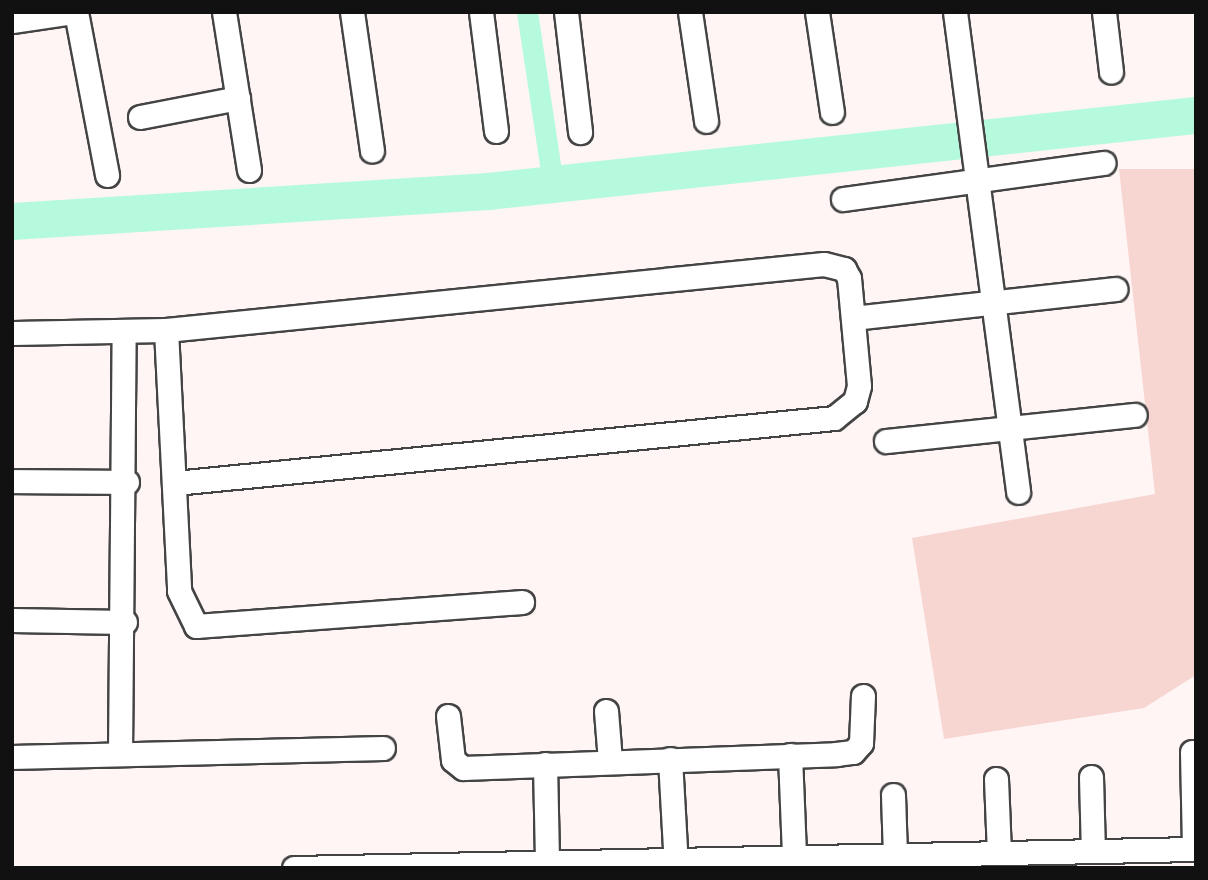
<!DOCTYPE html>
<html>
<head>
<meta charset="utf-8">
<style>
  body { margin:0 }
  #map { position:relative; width:1208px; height:880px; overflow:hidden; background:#fff5f4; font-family:Literata,serif }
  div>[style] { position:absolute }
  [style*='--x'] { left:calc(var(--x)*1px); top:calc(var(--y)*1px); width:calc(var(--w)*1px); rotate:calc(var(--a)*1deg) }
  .farmland>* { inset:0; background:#f7d6d2 }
  .canal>* { height:21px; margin:-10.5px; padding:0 10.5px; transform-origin:10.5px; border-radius:10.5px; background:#b6fadd }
  .river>* { height:37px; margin:-18.5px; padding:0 18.5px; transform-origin:18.5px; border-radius:18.5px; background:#b6fadd }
  .roads { filter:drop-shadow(2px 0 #444) drop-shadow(-2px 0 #444) drop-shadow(0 2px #444) drop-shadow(0 -2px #444) }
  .minor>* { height:23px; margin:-11.5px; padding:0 11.5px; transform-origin:11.5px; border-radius:11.5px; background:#fff }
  span { translate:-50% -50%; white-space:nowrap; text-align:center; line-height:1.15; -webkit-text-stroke:7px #fff; paint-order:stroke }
  .frame { position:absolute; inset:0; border:14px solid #111; pointer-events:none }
</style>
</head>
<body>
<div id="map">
  <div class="farmland">
    <i style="clip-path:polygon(1119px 169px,1196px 169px,1196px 675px,1144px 708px,944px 739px,912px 538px,1155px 494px)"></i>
  </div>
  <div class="canal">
    <i style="--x:527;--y:12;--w:174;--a:81.4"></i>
  </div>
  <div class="river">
    <i style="--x:12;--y:221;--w:477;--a:-3.6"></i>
    <i style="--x:488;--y:191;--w:712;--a:-6.13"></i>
  </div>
  <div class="roads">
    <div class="minor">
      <i style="--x:76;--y:12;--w:166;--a:79.2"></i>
      <i style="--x:224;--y:12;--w:160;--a:81"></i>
      <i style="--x:352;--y:12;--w:140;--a:81.8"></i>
      <i style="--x:481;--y:12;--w:120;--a:82.8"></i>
      <i style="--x:566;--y:12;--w:121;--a:83.3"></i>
      <i style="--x:690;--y:12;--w:110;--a:81.6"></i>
      <i style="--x:817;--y:12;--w:101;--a:81.5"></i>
      <i style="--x:955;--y:12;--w:484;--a:82.5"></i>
      <i style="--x:1104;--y:12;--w:60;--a:83.3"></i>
      <i style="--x:12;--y:21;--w:63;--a:-8.3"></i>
      <i style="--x:140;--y:117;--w:100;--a:-11"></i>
      <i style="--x:843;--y:199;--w:263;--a:-7.9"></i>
      <i style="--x:862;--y:317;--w:255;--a:-6.3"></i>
      <i style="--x:166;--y:330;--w:261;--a:87.1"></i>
      <i style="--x:179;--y:591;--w:39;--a:64"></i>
      <i style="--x:196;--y:626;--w:327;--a:-4.2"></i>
      <i style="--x:12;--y:333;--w:154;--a:-1.1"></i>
      <i style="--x:166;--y:330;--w:661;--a:-5.73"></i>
      <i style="--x:824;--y:264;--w:21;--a:14"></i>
      <i style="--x:844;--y:269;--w:10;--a:61"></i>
      <i style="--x:849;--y:278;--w:108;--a:84.7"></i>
      <i style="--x:859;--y:386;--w:16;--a:105"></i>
      <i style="--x:855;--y:401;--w:27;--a:141"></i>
      <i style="--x:834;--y:418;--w:662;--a:174.37"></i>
      <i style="--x:886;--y:441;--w:250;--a:-6"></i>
      <i style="--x:12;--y:481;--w:115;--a:0.5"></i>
      <i style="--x:12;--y:620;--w:113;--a:1"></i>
      <i style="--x:606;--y:711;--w:50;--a:85.4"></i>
      <i style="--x:448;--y:716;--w:44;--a:83.5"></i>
      <i style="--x:453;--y:760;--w:13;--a:39"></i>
      <i style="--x:463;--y:768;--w:373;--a:-2.1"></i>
      <i style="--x:836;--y:754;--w:17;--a:-7"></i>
      <i style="--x:853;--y:752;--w:12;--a:-48"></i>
      <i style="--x:861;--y:743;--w:47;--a:-87.6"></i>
      <i style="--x:1192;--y:752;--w:97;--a:88.8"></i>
      <i style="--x:120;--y:754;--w:423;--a:-89.5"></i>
      <i style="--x:790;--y:755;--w:101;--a:87.7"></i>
      <i style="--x:12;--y:757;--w:371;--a:-1.4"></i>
      <i style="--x:670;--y:759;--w:109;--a:86.8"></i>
      <i style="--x:545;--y:764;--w:97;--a:88.8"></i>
      <i style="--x:1091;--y:777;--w:74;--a:88.5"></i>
      <i style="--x:996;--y:779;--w:74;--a:87.7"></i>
      <i style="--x:893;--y:795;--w:60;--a:88.1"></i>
      <i style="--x:294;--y:868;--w:902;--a:-1.21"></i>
    </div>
  </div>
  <div class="frame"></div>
</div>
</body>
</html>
